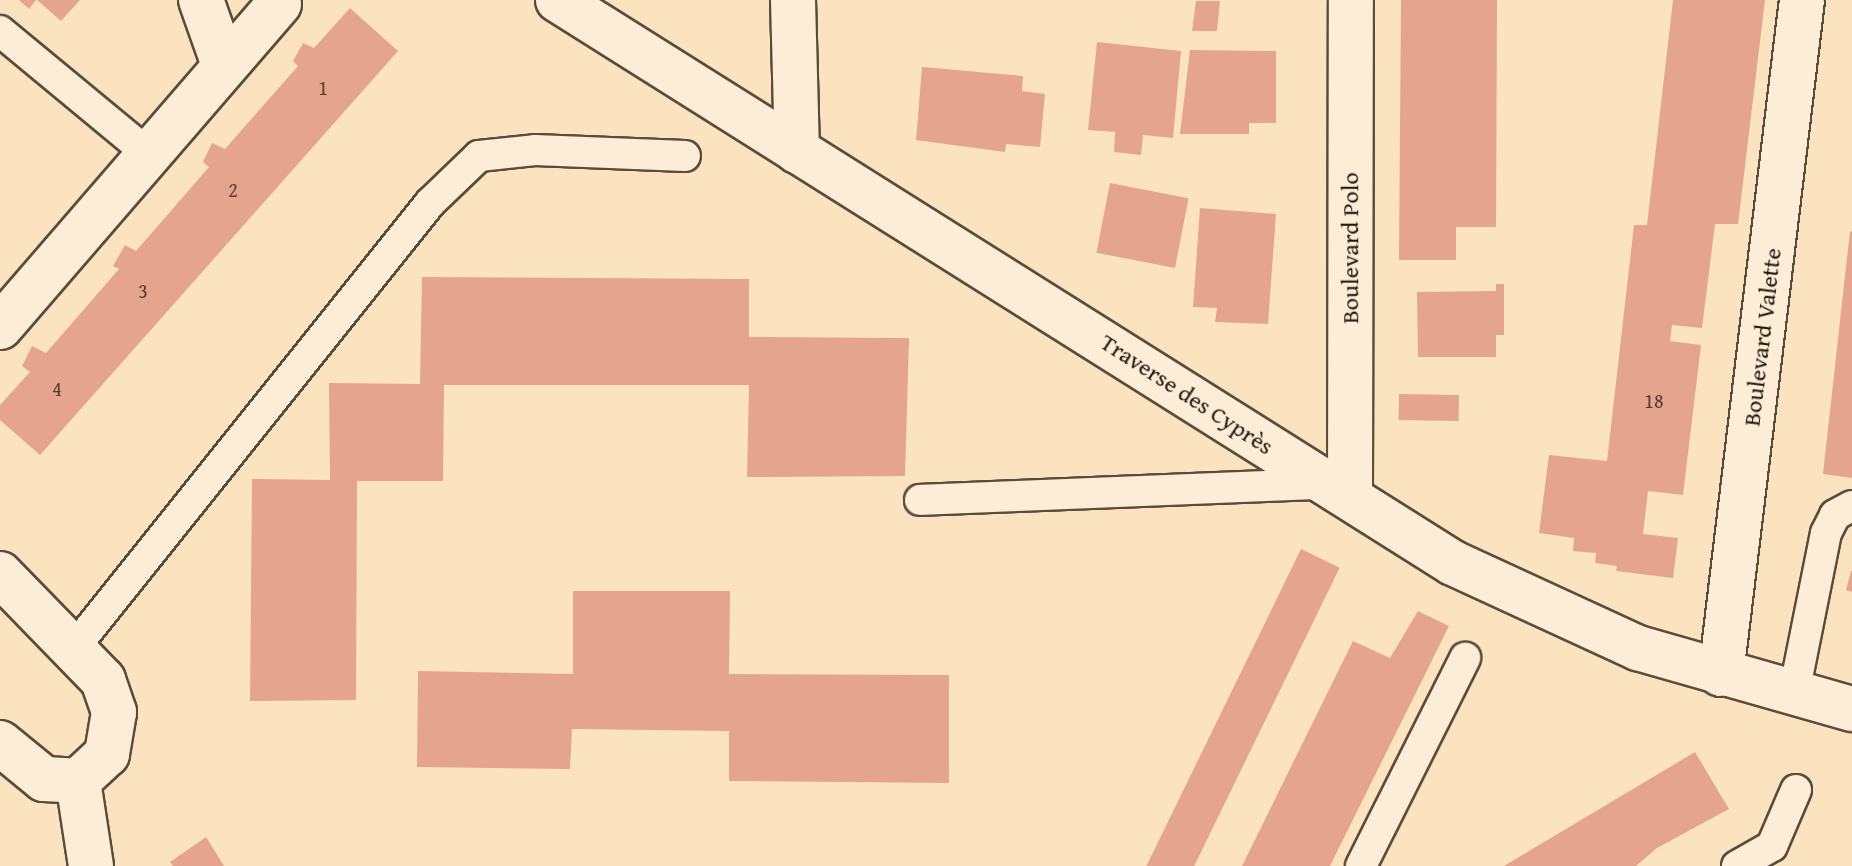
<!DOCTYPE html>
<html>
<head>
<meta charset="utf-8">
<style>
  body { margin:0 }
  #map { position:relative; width:1852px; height:866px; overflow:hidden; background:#fce3c0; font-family:"Gentium Book Plus",serif }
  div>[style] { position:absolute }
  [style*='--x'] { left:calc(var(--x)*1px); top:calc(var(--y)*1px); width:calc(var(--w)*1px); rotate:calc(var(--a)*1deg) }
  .building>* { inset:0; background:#e4a48d; transform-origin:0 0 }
  .roads { filter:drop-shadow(2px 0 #5a4c3c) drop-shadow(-2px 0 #5a4c3c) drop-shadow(0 2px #5a4c3c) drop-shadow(0 -2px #5a4c3c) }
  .service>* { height:30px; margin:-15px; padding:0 15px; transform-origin:15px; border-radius:15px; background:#fdedd6 }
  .minor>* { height:44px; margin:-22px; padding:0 22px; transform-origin:22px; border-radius:22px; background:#fdedd6 }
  span { translate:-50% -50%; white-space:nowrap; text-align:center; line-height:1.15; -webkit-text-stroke:6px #fdedd6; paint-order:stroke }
  .number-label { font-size:20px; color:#543c2f }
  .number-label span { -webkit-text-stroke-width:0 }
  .street-label { font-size:24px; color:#241910 }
</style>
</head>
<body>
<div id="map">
  <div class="building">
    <i style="clip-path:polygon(19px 0,36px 0,29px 9px)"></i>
    <i style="clip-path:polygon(37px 0,80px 0,61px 21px)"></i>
    <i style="clip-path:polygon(1401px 0,1497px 0,1496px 227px,1456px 227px,1456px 260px,1399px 260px)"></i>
    <i style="clip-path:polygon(1673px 0,1765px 0,1738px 224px,1715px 224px,1702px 328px,1672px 325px,1670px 341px,1701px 345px,1683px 495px,1648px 491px,1643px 534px,1678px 538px,1673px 578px,1616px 571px,1617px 566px,1595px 563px,1596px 553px,1573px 551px,1574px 538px,1539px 533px,1549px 455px,1607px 461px,1634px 225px,1647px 225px)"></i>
    <i style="clip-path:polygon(1196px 1px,1220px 1px,1217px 31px,1192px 31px)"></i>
    <i style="clip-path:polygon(350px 8px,398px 51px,40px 455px,0 420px,0 405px,30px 372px,22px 366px,32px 346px,46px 353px,119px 269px,113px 266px,125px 245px,136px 251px,209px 167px,203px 162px,212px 143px,225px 149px,298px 66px,293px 61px,303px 43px,314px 48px)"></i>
    <i style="clip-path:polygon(1097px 42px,1181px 51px,1173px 138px,1143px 135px,1141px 155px,1114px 152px,1115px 132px,1088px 130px)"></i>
    <i style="clip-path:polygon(1190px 50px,1276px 51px,1276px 123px,1249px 123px,1249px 134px,1180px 134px)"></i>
    <i style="clip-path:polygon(922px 67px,1023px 76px,1022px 91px,1045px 94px,1040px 147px,1006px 144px,1005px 152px,916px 140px)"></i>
    <i style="left:1110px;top:183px;width:80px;height:71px;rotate:11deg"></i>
    <i style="clip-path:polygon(1200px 208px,1276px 214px,1268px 324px,1215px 322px,1217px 308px,1193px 307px)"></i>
    <i style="clip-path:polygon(1850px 231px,1852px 232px,1852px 478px,1823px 474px)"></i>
    <i style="clip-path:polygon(422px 277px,749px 279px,749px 337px,909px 338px,905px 476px,747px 477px,749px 385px,444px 385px,443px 481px,357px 481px,356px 700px,250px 701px,252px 479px,330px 480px,329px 383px,420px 384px)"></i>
    <i style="clip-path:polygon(1496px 284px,1504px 284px,1504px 335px,1496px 335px,1496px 357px,1418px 357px,1417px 292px,1496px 291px)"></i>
    <i style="left:1399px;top:394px;width:60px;height:26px;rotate:1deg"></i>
    <i style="left:1301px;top:549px;width:43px;height:354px;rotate:26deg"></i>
    <i style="clip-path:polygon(1851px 571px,1852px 571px,1852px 592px,1846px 590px)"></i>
    <i style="clip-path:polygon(573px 591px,730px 591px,729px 674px,949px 675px,949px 783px,729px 781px,729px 731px,572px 729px,570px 769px,417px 767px,418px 671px,573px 674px)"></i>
    <i style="clip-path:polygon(1418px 611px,1449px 626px,1330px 866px,1242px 866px,1353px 641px,1390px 658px)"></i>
    <i style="clip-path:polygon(1695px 752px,1729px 809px,1657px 848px,1636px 866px,1504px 866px)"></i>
    <i style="clip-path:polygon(206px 837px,224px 866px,173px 866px,170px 862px)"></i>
  </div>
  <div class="roads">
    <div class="service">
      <i style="--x:0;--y:31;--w:195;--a:39.6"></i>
      <i style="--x:920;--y:500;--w:406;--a:-2.3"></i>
      <i style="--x:74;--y:648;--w:570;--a:-51.34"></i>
      <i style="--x:430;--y:203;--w:68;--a:-43.8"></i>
      <i style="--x:479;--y:156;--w:56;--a:-6.1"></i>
      <i style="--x:535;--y:150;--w:150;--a:2.3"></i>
      <i style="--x:1794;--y:693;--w:163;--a:-78.7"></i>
      <i style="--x:1826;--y:533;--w:20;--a:-63"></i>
      <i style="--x:1835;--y:515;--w:19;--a:-28"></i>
      <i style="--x:1361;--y:866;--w:233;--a:-63.4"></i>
      <i style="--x:1737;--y:866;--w:40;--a:-29.7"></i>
      <i style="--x:1772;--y:846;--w:61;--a:-66.8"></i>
    </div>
    <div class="minor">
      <i style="--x:201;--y:0;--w:69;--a:70.5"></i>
      <i style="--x:558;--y:0;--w:1057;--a:32.17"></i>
      <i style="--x:1453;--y:563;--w:204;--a:24.7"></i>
      <i style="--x:1638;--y:648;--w:223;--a:15.9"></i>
      <i style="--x:793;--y:0;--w:151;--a:88.5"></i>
      <i style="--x:0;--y:327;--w:427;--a:-49.2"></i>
      <i style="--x:1350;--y:496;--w:496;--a:-89.9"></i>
      <i style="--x:0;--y:574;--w:148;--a:45.8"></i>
      <i style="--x:103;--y:680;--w:34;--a:71"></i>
      <i style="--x:114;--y:712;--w:43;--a:99.5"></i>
      <i style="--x:107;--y:754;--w:40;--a:137"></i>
      <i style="--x:78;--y:781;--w:86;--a:81.3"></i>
      <i style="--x:1721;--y:674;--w:679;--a:-83.15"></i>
      <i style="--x:0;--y:743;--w:57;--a:39.3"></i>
      <i style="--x:44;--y:779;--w:34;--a:3"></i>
    </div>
  </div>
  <div class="number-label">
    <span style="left:323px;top:87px">1</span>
    <span style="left:233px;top:189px">2</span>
    <span style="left:143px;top:290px">3</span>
    <span style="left:57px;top:388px">4</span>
    <span style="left:1654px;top:400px">18</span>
  </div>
  <div class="street-label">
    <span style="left:1350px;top:248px;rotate:-90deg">Boulevard Polo</span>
    <span style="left:1762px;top:337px;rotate:-83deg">Boulevard Valette</span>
    <span style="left:1187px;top:394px;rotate:33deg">Traverse des Cyprès</span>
  </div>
</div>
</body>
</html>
